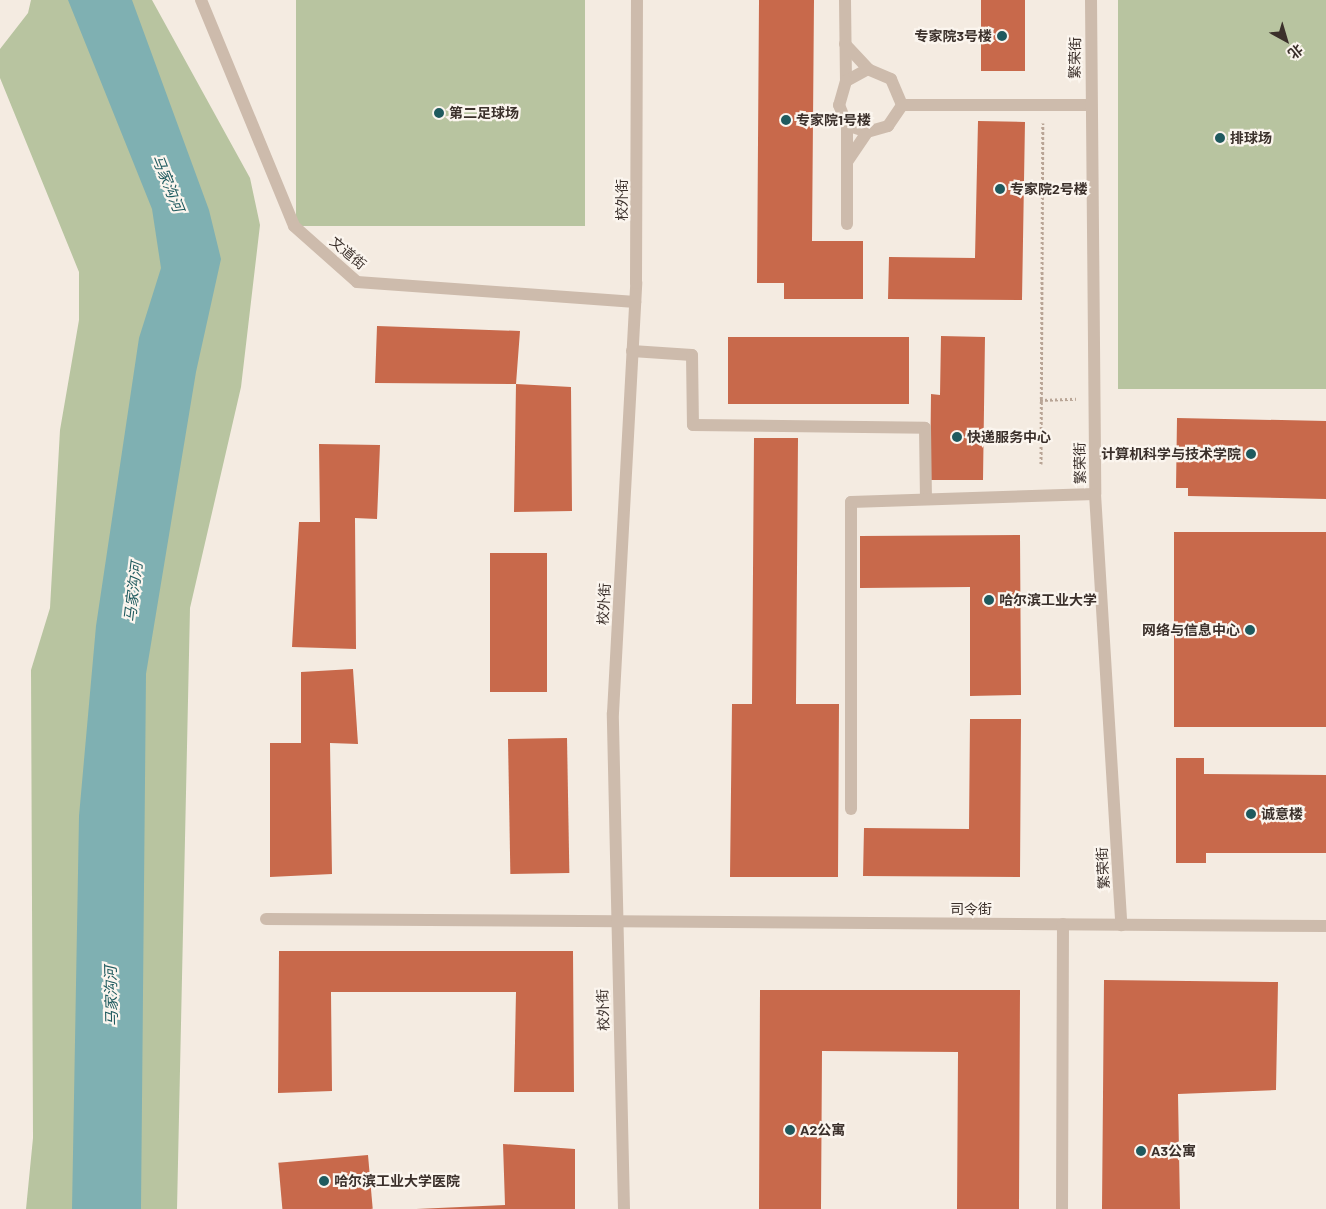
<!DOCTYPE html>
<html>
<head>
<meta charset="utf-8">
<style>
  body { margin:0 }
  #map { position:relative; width:1326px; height:1209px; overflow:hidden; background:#f4ebe1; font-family:Barlow,"Noto Sans SC",sans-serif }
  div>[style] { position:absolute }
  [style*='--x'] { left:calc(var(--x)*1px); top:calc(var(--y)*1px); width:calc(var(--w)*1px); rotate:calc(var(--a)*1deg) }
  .green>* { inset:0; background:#b8c4a0; transform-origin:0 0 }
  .water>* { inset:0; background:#7fb0b2 }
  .building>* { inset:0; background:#c8694b; transform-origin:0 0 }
  .path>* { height:3px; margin-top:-1.5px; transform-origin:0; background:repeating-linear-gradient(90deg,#b9a596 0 2.5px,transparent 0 5px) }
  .lane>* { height:12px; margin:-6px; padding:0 6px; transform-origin:6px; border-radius:6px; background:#cdbbac }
  .street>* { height:12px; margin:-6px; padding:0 6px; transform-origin:6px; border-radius:6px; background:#cdbbac }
  .dots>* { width:14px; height:14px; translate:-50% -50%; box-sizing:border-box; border:2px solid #fbf5ee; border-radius:50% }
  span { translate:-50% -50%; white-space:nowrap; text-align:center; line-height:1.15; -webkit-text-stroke:4.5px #fbf5ee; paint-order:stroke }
  .poi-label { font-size:14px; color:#3b302b; font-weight:700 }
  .right { translate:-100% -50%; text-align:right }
  .left { translate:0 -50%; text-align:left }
  .street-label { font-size:14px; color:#3b302b }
  .water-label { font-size:15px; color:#1f5a5e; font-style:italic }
  .north { position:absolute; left:1261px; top:15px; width:50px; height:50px; -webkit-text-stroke:4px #fbf5ee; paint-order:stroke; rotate:141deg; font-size:14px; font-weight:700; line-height:20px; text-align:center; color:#3b302b }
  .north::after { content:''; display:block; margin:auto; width:18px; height:22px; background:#3b302b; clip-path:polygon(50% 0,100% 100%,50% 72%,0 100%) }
</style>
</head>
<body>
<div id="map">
  <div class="green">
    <i style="clip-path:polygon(31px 0,152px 0,250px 178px,260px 225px,241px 387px,190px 608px,177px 1209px,26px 1209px,33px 1138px,31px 670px,50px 608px,60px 430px,79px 320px,79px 272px,0 78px,0 49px,28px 13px)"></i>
    <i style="left:296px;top:0;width:289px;height:226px"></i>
    <i style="left:1118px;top:0;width:208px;height:389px"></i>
  </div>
  <div class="water">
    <i style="clip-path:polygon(68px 0,132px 0,209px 210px,221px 259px,196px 372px,146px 674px,141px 1209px,72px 1209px,79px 816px,96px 626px,139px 338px,161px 268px,152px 209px)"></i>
  </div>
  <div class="building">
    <i style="clip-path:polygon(759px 0,814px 0,812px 241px,863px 241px,863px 299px,784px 299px,784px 283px,757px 283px)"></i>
    <i style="left:981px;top:0;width:44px;height:71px"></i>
    <i style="clip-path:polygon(978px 121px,1025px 122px,1022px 300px,888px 299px,889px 257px,975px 258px)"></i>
    <i style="clip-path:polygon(377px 326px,520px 331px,516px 384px,571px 387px,572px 511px,514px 512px,516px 384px,375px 383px)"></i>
    <i style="clip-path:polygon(941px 336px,985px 337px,983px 480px,930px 480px,931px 394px,940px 395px)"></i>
    <i style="left:728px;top:337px;width:181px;height:67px"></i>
    <i style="clip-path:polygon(1177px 418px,1326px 421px,1326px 499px,1188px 496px,1188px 488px,1176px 488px)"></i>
    <i style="clip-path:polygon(754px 438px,798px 438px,796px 704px,839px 704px,838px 877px,730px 877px,732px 704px,752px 704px)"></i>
    <i style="clip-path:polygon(319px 444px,380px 445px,377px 519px,355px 518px,356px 649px,292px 647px,299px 522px,320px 522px)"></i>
    <i style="left:1326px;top:532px;width:195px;height:152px;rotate:90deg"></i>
    <i style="clip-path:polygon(1020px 535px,1021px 695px,970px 696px,970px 587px,860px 588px,860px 536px)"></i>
    <i style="left:547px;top:553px;width:139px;height:57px;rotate:90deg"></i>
    <i style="clip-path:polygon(353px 669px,358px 744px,330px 743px,332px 874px,270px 877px,270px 743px,301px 743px,301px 672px)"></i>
    <i style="clip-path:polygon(970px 719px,1021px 719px,1020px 877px,863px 876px,864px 828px,969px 829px)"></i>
    <i style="left:567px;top:738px;width:135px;height:59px;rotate:89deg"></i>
    <i style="clip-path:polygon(1176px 758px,1204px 758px,1204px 774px,1326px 775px,1326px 853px,1206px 853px,1206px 863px,1176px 863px)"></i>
    <i style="clip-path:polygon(279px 951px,573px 951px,574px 1092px,514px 1092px,516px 992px,331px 992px,332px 1091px,278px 1093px)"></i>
    <i style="clip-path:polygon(1104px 980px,1278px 982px,1276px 1090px,1178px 1094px,1180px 1209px,1102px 1209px)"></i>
    <i style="clip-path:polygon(760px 990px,1020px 990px,1019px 1209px,957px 1209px,958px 1052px,822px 1051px,821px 1209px,759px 1209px)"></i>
    <i style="clip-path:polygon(503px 1144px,575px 1149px,575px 1209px,416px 1209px,505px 1205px)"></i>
    <i style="left:368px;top:1155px;width:54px;height:90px;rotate:85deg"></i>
  </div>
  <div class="path">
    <i style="--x:1040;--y:400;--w:36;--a:-2"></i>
    <i style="--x:1041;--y:464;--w:341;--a:-89.7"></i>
  </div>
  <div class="lane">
    <i style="--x:201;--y:0;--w:244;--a:67.6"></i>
    <i style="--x:294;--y:226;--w:84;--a:41.6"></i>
    <i style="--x:357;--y:282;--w:279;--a:4.1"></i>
    <i style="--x:845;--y:0;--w:81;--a:89.3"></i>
    <i style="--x:845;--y:44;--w:34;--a:47"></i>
    <i style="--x:902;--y:105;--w:28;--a:-113"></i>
    <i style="--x:891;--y:79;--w:25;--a:-157"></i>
    <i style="--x:868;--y:69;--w:25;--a:151"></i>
    <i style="--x:846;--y:81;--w:25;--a:106"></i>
    <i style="--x:839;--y:105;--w:22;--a:68"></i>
    <i style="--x:847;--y:125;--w:21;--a:19"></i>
    <i style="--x:867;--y:132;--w:22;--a:-16"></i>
    <i style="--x:888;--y:126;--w:25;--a:-56"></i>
    <i style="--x:902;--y:105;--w:187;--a:0"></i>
    <i style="--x:847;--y:162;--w:36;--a:-56"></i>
    <i style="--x:847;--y:224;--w:99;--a:-90"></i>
    <i style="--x:632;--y:351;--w:60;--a:3.8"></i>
    <i style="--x:692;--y:355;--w:70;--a:89.2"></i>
    <i style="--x:693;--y:425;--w:232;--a:0.7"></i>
    <i style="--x:925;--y:428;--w:69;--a:89.2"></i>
    <i style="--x:851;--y:809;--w:307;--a:-90"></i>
    <i style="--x:851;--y:502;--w:244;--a:-1.9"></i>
  </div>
  <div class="street">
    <i style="--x:1091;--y:0;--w:494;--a:89.5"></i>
    <i style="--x:1095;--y:494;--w:432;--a:86.5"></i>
    <i style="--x:266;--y:919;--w:1060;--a:0.38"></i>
    <i style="--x:624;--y:1209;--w:496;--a:-91.3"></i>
    <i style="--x:613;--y:713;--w:431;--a:-86.9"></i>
    <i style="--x:636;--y:283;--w:283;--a:-89.8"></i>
    <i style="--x:1062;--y:1209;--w:285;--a:-89.8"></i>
  </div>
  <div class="dots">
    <i style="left:1002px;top:36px;background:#1f5a5e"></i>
    <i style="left:439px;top:113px;background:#1f5a5e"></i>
    <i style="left:786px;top:120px;background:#1f5a5e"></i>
    <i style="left:1220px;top:138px;background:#1f5a5e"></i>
    <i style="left:1000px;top:189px;background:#1f5a5e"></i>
    <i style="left:957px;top:437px;background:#1f5a5e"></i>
    <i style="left:1251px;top:454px;background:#1f5a5e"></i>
    <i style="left:989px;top:600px;background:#1f5a5e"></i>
    <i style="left:1250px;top:630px;background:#1f5a5e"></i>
    <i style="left:1251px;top:814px;background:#1f5a5e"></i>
    <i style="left:790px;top:1130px;background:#1f5a5e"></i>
    <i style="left:1141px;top:1151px;background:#1f5a5e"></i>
    <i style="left:324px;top:1181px;background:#1f5a5e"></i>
  </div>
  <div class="poi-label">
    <span class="right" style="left:992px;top:36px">专家院3号楼</span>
    <span class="left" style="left:449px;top:113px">第二足球场</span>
    <span class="left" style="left:796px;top:120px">专家院1号楼</span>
    <span class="left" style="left:1230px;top:138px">排球场</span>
    <span class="left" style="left:1010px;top:189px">专家院2号楼</span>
    <span class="left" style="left:967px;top:437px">快递服务中心</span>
    <span class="right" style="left:1241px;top:454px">计算机科学与技术学院</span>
    <span class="left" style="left:999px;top:600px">哈尔滨工业大学</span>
    <span class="right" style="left:1240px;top:630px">网络与信息中心</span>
    <span class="left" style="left:1261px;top:814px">诚意楼</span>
    <span class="left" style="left:800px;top:1130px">A2公寓</span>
    <span class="left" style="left:1151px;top:1151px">A3公寓</span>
    <span class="left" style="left:334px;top:1181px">哈尔滨工业大学医院</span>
  </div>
  <div class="street-label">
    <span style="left:1075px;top:58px;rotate:-89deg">繁荣街</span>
    <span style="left:622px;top:200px;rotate:-90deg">校外街</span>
    <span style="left:348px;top:253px;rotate:40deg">文道街</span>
    <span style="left:1080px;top:463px;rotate:-91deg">繁荣街</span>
    <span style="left:604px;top:604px;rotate:-87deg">校外街</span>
    <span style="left:1103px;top:868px;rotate:-93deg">繁荣街</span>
    <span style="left:971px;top:909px">司令街</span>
    <span style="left:603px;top:1010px;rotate:-92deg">校外街</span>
  </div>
  <div class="water-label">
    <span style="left:168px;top:183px;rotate:68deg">马家沟河</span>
    <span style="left:133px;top:592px;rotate:-83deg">马家沟河</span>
    <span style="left:111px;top:996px;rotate:-91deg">马家沟河</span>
  </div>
  <div class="north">北</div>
</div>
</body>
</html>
